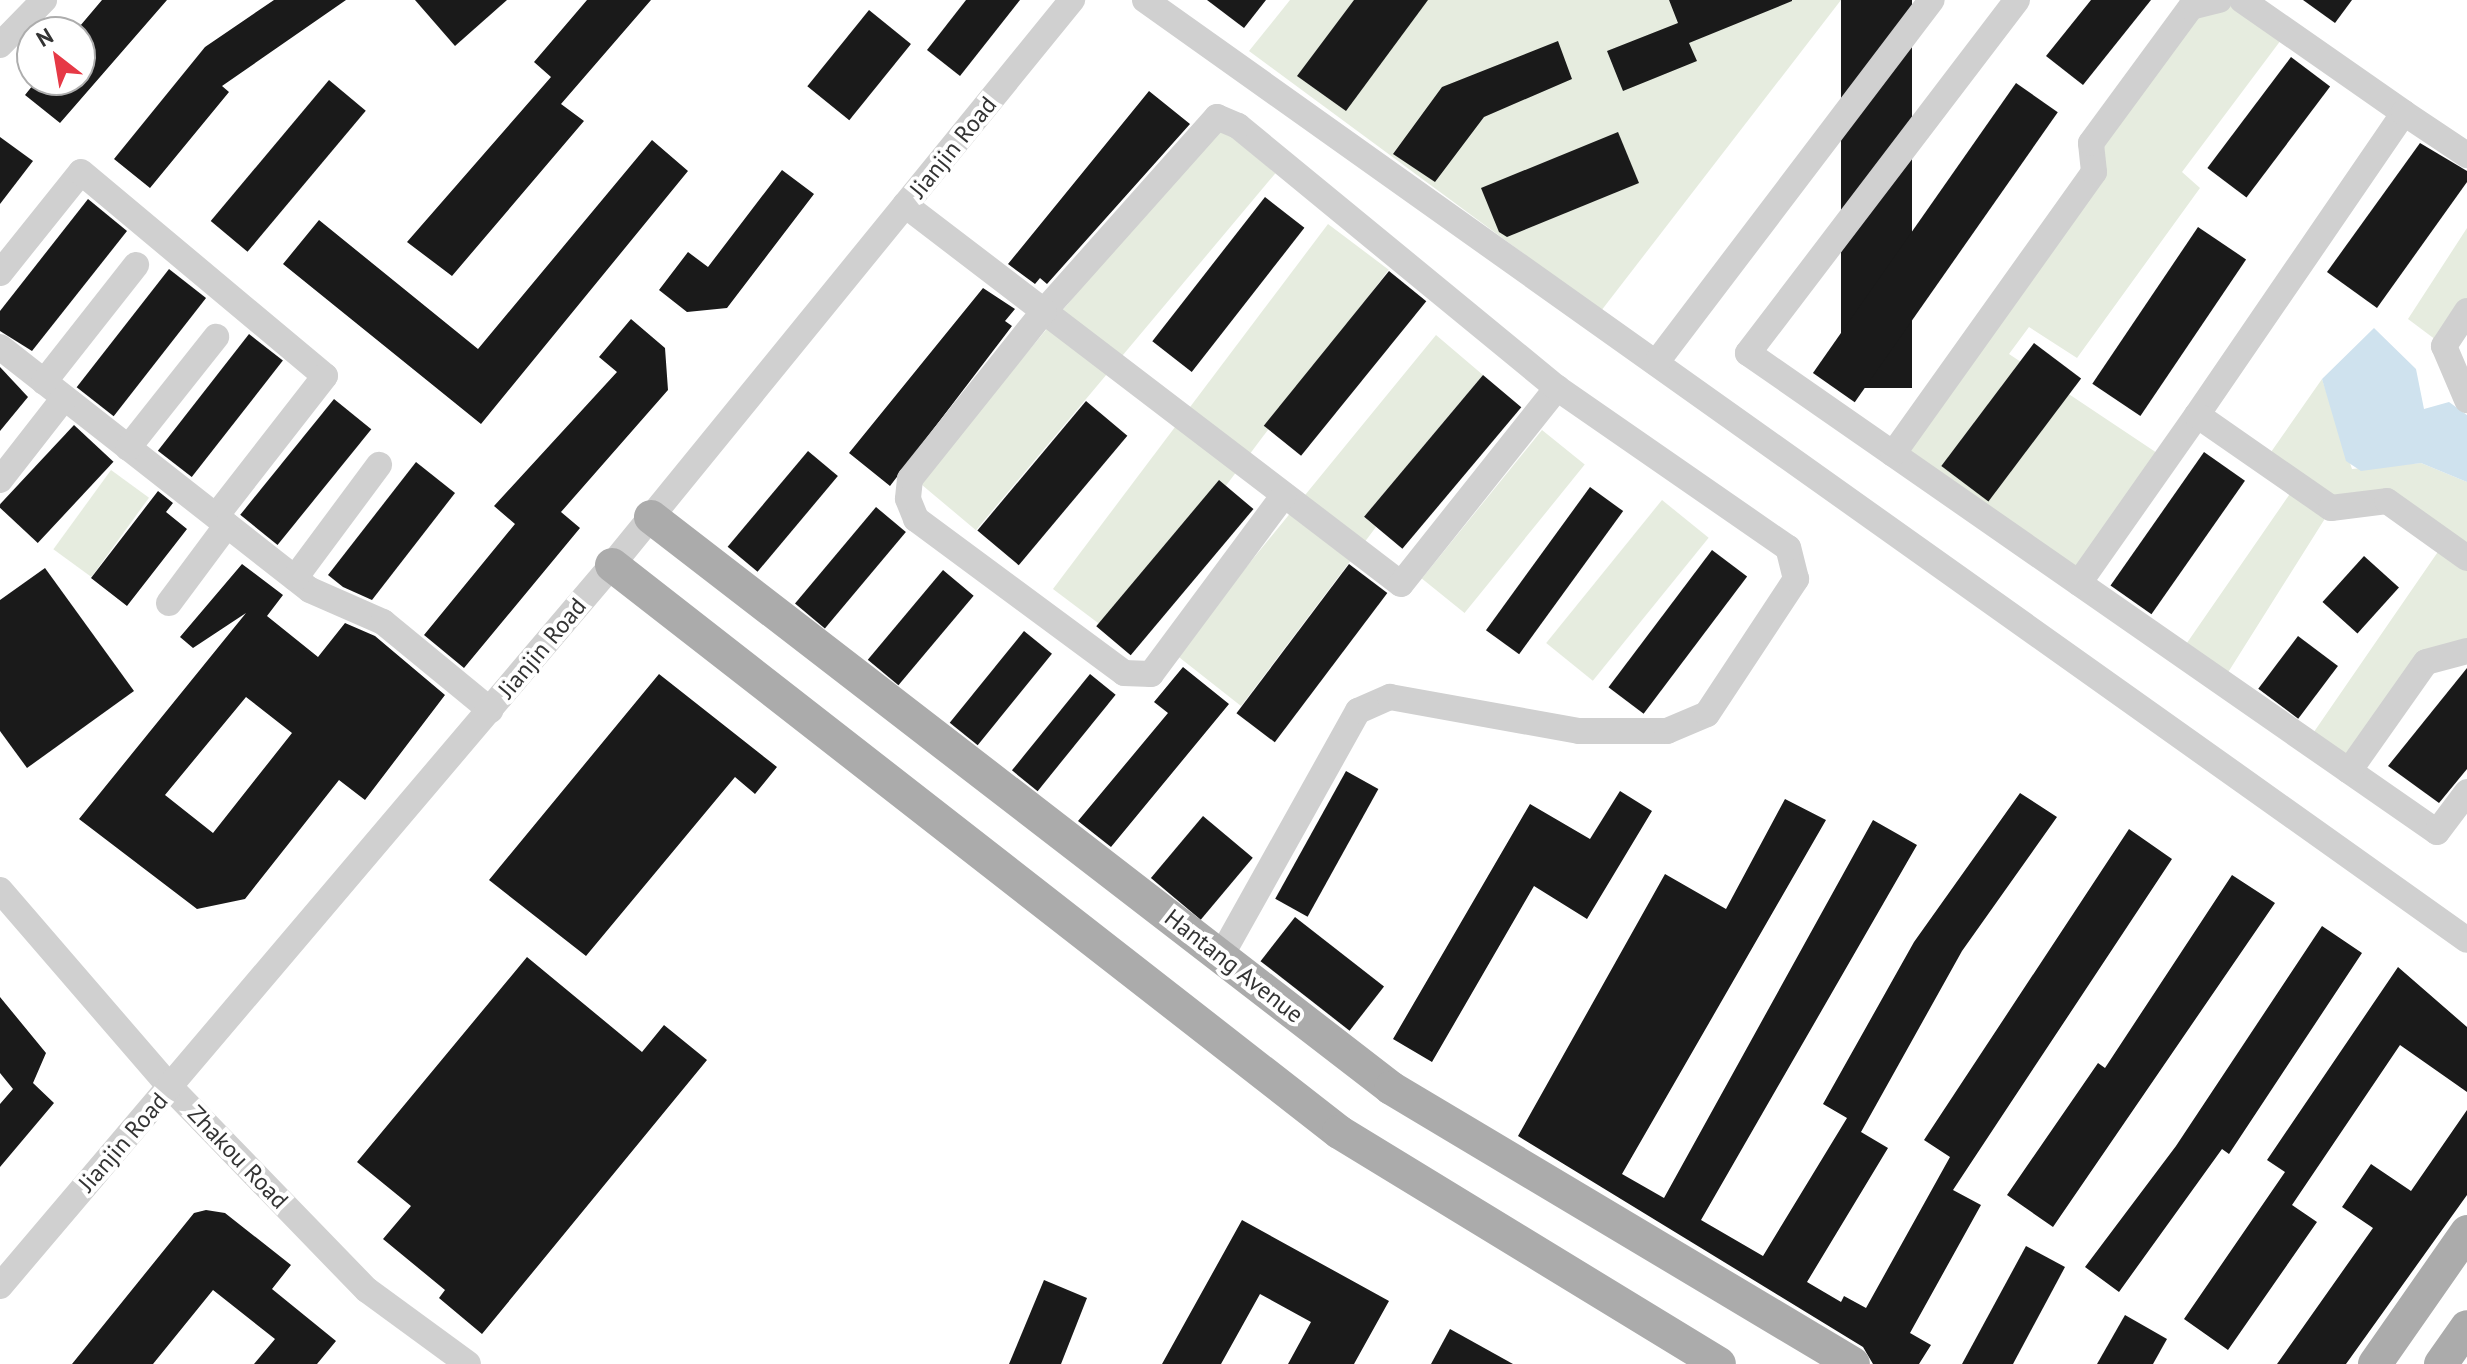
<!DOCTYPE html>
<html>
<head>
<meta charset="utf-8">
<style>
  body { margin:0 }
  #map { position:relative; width:2467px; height:1364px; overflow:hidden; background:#fff; font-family:"PT Sans",sans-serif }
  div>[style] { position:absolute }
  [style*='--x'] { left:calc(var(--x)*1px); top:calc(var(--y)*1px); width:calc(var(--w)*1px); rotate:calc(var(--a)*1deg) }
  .green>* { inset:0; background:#e6ecdf; transform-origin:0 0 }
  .water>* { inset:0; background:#cfe2ee }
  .building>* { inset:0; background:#1a1a1a; transform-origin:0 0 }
  .minor>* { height:26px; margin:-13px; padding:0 13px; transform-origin:13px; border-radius:13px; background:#d0d0d0 }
  .major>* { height:34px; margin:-17px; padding:0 17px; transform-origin:17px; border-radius:17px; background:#ababab }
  span { translate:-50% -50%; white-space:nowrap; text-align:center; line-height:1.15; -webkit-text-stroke:8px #fff; paint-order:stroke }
  .street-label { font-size:24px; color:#333 }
  .north { position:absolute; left:16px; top:16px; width:80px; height:80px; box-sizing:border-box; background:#fff; border:2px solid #adadad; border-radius:50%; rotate:329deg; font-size:22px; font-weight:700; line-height:32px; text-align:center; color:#333 }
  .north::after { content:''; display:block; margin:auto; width:28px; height:36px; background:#e63946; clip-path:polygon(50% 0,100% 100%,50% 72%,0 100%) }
</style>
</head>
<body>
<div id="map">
  <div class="green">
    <i style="clip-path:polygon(1290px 0,1841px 0,1601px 311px,1249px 51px)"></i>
    <i style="clip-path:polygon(2219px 0,2287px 32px,2182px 172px,2200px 188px,2077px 358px,2029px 327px,2009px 354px,2166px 459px,2079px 583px,1893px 454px,2094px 172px,2091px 143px,2191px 7px)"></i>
    <i style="left:1218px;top:125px;width:75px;height:466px;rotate:40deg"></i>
    <i style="left:1328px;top:224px;width:76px;height:457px;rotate:37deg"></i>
    <i style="clip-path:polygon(2467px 228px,2467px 311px,2444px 346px,2408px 319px)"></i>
    <i style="clip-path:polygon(1436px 335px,1483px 375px,1364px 517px,1376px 527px,1241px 706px,1175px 654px)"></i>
    <i style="clip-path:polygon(2322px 379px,2352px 469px,2421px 463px,2467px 482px,2467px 651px,2426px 662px,2349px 771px,2307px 742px,2444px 543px,2387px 502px,2331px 509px,2222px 682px,2180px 653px,2296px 485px,2264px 462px)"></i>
    <i style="left:1542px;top:430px;width:55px;height:191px;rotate:39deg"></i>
    <i style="left:111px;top:470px;width:47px;height:98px;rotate:36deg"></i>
    <i style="left:1662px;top:500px;width:60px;height:184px;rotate:39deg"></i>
  </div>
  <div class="water">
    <i style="clip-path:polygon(2374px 328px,2416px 369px,2424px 409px,2449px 402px,2467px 415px,2467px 482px,2421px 463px,2361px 471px,2346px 461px,2322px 379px)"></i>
  </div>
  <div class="building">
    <i style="clip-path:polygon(102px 0,167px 0,60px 123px,25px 95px,37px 80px,80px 80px,80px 26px)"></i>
    <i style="clip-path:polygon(274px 0,346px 0,222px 86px,229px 92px,150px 188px,114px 159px,205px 47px)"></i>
    <i style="clip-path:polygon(415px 0,507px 0,455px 46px)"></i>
    <i style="clip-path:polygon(587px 0,651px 0,561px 104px,584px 121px,452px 276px,407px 242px,551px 77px,534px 62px)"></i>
    <i style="clip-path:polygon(966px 0,1020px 0,960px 76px,927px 50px)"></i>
    <i style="clip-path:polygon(1207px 0,1266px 0,1244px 28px)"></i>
    <i style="clip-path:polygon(1354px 0,1428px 0,1346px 111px,1297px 76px)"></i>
    <i style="clip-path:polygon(1669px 0,1792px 0,1792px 1px,1689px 43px,1697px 61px,1623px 91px,1607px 51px,1678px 23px)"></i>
    <i style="left:1841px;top:0;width:71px;height:388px"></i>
    <i style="clip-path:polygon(2091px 0,2151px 0,2083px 85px,2046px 56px)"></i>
    <i style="clip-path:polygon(2303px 0,2352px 0,2335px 23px)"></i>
    <i style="left:869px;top:10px;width:54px;height:98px;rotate:39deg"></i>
    <i style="clip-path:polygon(1558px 41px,1572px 79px,1484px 117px,1435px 182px,1393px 154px,1442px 87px)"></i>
    <i style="left:2291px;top:57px;width:49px;height:139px;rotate:37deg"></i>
    <i style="left:329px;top:80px;width:48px;height:184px;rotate:40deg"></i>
    <i style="left:2016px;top:83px;width:51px;height:354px;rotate:35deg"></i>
    <i style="clip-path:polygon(1149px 91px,1190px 124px,1047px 284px,1040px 278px,1035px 284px,1008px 264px)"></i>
    <i style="clip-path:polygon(1618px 132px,1639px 183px,1507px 237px,1499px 232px,1481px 188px)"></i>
    <i style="clip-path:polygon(0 137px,33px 161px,0 204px)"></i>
    <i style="clip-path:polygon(652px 140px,688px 171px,481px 424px,283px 264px,319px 220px,478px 349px)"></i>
    <i style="clip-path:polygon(2420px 143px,2467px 171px,2467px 182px,2377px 308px,2327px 272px)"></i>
    <i style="clip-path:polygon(782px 170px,814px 194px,727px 308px,687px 312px,659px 290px,688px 252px,708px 267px)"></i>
    <i style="left:1265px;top:197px;width:50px;height:183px;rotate:38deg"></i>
    <i style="clip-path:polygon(88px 199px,127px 231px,32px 351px,0 331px,0 311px)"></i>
    <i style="left:2198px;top:227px;width:58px;height:189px;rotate:34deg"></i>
    <i style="left:169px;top:269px;width:47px;height:150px;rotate:38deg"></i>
    <i style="left:1389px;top:271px;width:48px;height:199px;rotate:39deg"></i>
    <i style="clip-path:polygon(983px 288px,1015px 309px,1005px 321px,1012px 326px,890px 486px,849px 453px)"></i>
    <i style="clip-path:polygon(631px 319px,665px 348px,668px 390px,561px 512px,580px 528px,464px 668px,424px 635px,515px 524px,494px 506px,617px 372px,599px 357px)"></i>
    <i style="left:249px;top:334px;width:43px;height:148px;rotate:38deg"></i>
    <i style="left:2034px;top:343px;width:59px;height:154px;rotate:37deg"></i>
    <i style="clip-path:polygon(0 367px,28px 397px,0 431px)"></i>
    <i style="left:1483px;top:375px;width:50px;height:185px;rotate:40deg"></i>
    <i style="left:334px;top:399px;width:48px;height:149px;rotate:39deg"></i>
    <i style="left:1086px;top:401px;width:54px;height:169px;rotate:40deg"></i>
    <i style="left:74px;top:425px;width:54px;height:111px;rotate:43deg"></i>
    <i style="left:808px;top:451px;width:39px;height:125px;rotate:40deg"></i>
    <i style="left:2204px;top:452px;width:50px;height:163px;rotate:35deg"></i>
    <i style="clip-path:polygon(416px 462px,455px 493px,372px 600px,343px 587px,328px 575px)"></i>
    <i style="left:1219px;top:480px;width:45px;height:191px;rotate:40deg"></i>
    <i style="left:1590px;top:487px;width:41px;height:177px;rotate:36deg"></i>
    <i style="clip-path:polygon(158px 491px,173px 503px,166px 512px,187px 529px,127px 606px,91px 578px)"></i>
    <i style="left:876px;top:507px;width:39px;height:126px;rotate:40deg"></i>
    <i style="left:1712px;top:550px;width:44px;height:172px;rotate:37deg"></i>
    <i style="left:2364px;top:556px;width:47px;height:62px;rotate:42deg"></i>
    <i style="clip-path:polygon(evenodd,242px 564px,283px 595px,267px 616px,318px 657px,345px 623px,375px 636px,445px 695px,365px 800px,339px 780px,245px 899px,197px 909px,79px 819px,246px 613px,193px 648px,180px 637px,242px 564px,246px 697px,292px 733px,213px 833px,165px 795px,246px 697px)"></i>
    <i style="left:1349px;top:564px;width:48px;height:187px;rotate:37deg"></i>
    <i style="clip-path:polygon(45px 568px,134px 691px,27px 768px,0 731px,0 600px)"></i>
    <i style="left:943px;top:570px;width:40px;height:117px;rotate:40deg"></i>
    <i style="left:1024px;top:631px;width:36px;height:118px;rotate:39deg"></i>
    <i style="left:2298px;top:636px;width:50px;height:66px;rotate:37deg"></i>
    <i style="clip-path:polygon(1183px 667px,1229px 704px,1111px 847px,1078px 821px,1168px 713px,1154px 702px)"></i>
    <i style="clip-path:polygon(2467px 668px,2467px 769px,2439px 803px,2388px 766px)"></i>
    <i style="clip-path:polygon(659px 674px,777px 767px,755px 794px,735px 777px,586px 956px,489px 880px)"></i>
    <i style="left:1090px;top:674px;width:33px;height:124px;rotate:39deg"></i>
    <i style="left:1346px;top:771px;width:37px;height:146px;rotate:29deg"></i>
    <i style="clip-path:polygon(1620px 791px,1652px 811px,1587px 919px,1534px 886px,1432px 1062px,1393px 1039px,1530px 804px,1590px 839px)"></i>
    <i style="clip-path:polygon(2020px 793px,2057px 817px,1962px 951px,1861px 1132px,1888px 1148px,1807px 1282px,1841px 1302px,1844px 1296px,1866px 1308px,1950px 1157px,1924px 1140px,2129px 829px,2172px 859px,1953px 1190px,1981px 1205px,1910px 1333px,1931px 1345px,1919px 1364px,1873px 1364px,1863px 1347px,1518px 1136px,1665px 874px,1726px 909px,1785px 799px,1826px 820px,1622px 1174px,1664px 1198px,1873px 820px,1917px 845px,1701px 1220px,1763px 1256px,1847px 1118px,1823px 1104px,1914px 942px)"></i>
    <i style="left:1203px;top:816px;width:65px;height:81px;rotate:40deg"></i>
    <i style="clip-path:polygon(2232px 875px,2275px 903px,2053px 1227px,2007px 1195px,2098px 1063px,2105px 1068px)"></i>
    <i style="left:1295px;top:917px;width:113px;height:56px;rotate:38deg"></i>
    <i style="clip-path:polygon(2322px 926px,2362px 953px,2229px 1154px,2222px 1149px,2119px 1292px,2085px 1267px,2176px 1146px)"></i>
    <i style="clip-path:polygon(527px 957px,642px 1052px,664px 1025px,707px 1060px,482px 1334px,439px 1298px,445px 1290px,383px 1239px,411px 1206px,357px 1162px)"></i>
    <i style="clip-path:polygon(2398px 967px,2467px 1027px,2467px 1092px,2400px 1045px,2292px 1205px,2317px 1222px,2228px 1350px,2184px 1319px,2285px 1172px,2267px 1160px)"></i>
    <i style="clip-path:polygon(0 997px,46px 1053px,33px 1083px,54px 1103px,0 1167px,0 1104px,13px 1089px,0 1073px)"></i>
    <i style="clip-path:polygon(2467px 1110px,2467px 1195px,2346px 1364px,2277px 1364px,2373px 1228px,2342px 1207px,2371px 1164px,2411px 1191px)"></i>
    <i style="clip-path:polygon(206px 1210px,225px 1213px,291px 1265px,272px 1289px,336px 1341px,317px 1364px,254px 1364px,275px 1339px,213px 1290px,153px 1364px,72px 1364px,194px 1213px)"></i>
    <i style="clip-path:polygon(1242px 1220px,1389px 1301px,1354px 1364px,1288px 1364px,1311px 1322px,1260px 1294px,1221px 1364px,1162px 1364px)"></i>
    <i style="clip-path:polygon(2026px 1246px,2065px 1267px,2013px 1364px,1962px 1364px)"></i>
    <i style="clip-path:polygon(1044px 1280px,1087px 1298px,1061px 1364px,1009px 1364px)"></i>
    <i style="clip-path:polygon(2125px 1315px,2167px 1339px,2153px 1364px,2097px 1364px)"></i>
    <i style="clip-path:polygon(1450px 1329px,1513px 1364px,1431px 1364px)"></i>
  </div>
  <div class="minor">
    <i style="--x:1145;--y:0;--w:1622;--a:35.41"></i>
    <i style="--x:2017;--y:0;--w:444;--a:127.3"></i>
    <i style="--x:1748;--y:353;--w:839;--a:34.81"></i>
    <i style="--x:2437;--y:832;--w:50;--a:-53.1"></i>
    <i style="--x:2242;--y:0;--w:198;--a:34.9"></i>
    <i style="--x:0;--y:45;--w:63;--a:-45.6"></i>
    <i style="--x:905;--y:205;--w:624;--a:37.38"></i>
    <i style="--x:1401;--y:584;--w:251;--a:-51.5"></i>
    <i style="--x:0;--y:273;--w:129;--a:-51.3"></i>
    <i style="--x:81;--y:172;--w:318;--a:39.9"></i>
    <i style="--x:325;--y:376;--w:177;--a:127.9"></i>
    <i style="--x:2467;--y:311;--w:42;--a:123.3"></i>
    <i style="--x:2444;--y:346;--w:59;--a:66.9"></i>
    <i style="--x:0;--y:347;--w:394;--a:38.1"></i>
    <i style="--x:310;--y:590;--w:80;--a:23.7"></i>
    <i style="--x:383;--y:622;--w:139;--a:39.4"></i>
    <i style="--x:1656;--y:363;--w:456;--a:-52.8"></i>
    <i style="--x:44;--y:382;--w:149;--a:-51.8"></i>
    <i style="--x:2197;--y:415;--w:366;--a:-55.6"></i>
    <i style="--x:2404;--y:113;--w:76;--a:33.7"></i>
    <i style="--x:128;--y:448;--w:142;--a:-51.6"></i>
    <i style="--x:1893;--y:454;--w:346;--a:-54.5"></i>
    <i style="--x:2094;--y:172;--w:29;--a:-96"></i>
    <i style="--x:2091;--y:143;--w:169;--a:-53.7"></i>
    <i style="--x:2191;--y:7;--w:29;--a:-14"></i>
    <i style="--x:0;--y:480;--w:104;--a:-52"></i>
    <i style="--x:295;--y:578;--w:141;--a:-53.4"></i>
    <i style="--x:2079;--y:583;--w:205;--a:-54.9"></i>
    <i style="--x:2197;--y:415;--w:163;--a:34.8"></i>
    <i style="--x:2331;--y:508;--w:56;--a:-7.1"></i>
    <i style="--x:2387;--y:501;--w:98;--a:35.5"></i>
    <i style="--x:169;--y:603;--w:97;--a:-53.4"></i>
    <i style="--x:2349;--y:771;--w:133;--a:-54.8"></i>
    <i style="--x:2426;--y:662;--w:42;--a:-15"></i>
    <i style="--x:0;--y:890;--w:262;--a:49.2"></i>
    <i style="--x:171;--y:1088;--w:281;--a:45.9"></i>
    <i style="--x:367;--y:1290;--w:125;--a:36.2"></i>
    <i style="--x:1221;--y:956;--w:281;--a:-60.8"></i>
    <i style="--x:1358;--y:711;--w:35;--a:-24"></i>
    <i style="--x:1390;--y:697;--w:192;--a:10.2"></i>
    <i style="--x:1579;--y:731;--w:88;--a:0"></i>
    <i style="--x:1667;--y:731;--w:43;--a:-23"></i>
    <i style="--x:1707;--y:714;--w:162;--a:-56.6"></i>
    <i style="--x:1796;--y:579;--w:32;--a:-104"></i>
    <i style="--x:1788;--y:548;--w:281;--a:-145.3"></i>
    <i style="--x:1557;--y:388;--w:413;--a:-140.6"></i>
    <i style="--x:1238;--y:126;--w:23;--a:-157"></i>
    <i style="--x:1217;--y:117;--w:260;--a:131.7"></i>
    <i style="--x:1044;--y:311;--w:215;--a:128.6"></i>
    <i style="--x:910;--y:479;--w:20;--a:96"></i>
    <i style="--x:908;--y:499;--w:22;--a:68"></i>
    <i style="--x:916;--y:519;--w:259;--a:36.5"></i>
    <i style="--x:1124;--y:673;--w:27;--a:2"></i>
    <i style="--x:1151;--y:674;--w:223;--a:-53.4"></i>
    <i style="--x:0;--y:1286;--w:946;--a:-49.67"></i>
    <i style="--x:612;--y:565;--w:729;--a:-50.85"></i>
  </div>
  <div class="major">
    <i style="--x:651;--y:517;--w:935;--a:37.65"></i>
    <i style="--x:1391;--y:1088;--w:538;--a:30.85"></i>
    <i style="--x:612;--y:565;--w:922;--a:37.95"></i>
    <i style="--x:1339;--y:1132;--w:445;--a:31.4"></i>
    <i style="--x:2375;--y:1364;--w:161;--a:-55.1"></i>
    <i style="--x:2441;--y:1364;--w:45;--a:-54.9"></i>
  </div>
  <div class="street-label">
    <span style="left:953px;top:147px;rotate:-51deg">Jianjin Road</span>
    <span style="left:542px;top:648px;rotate:-50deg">Jianjin Road</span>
    <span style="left:1234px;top:966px;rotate:38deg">Hantang Avenue</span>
    <span style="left:123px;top:1142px;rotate:-49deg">Jianjin Road</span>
    <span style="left:238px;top:1157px;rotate:46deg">Zhakou Road</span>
  </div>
  <div class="north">N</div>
</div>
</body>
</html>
